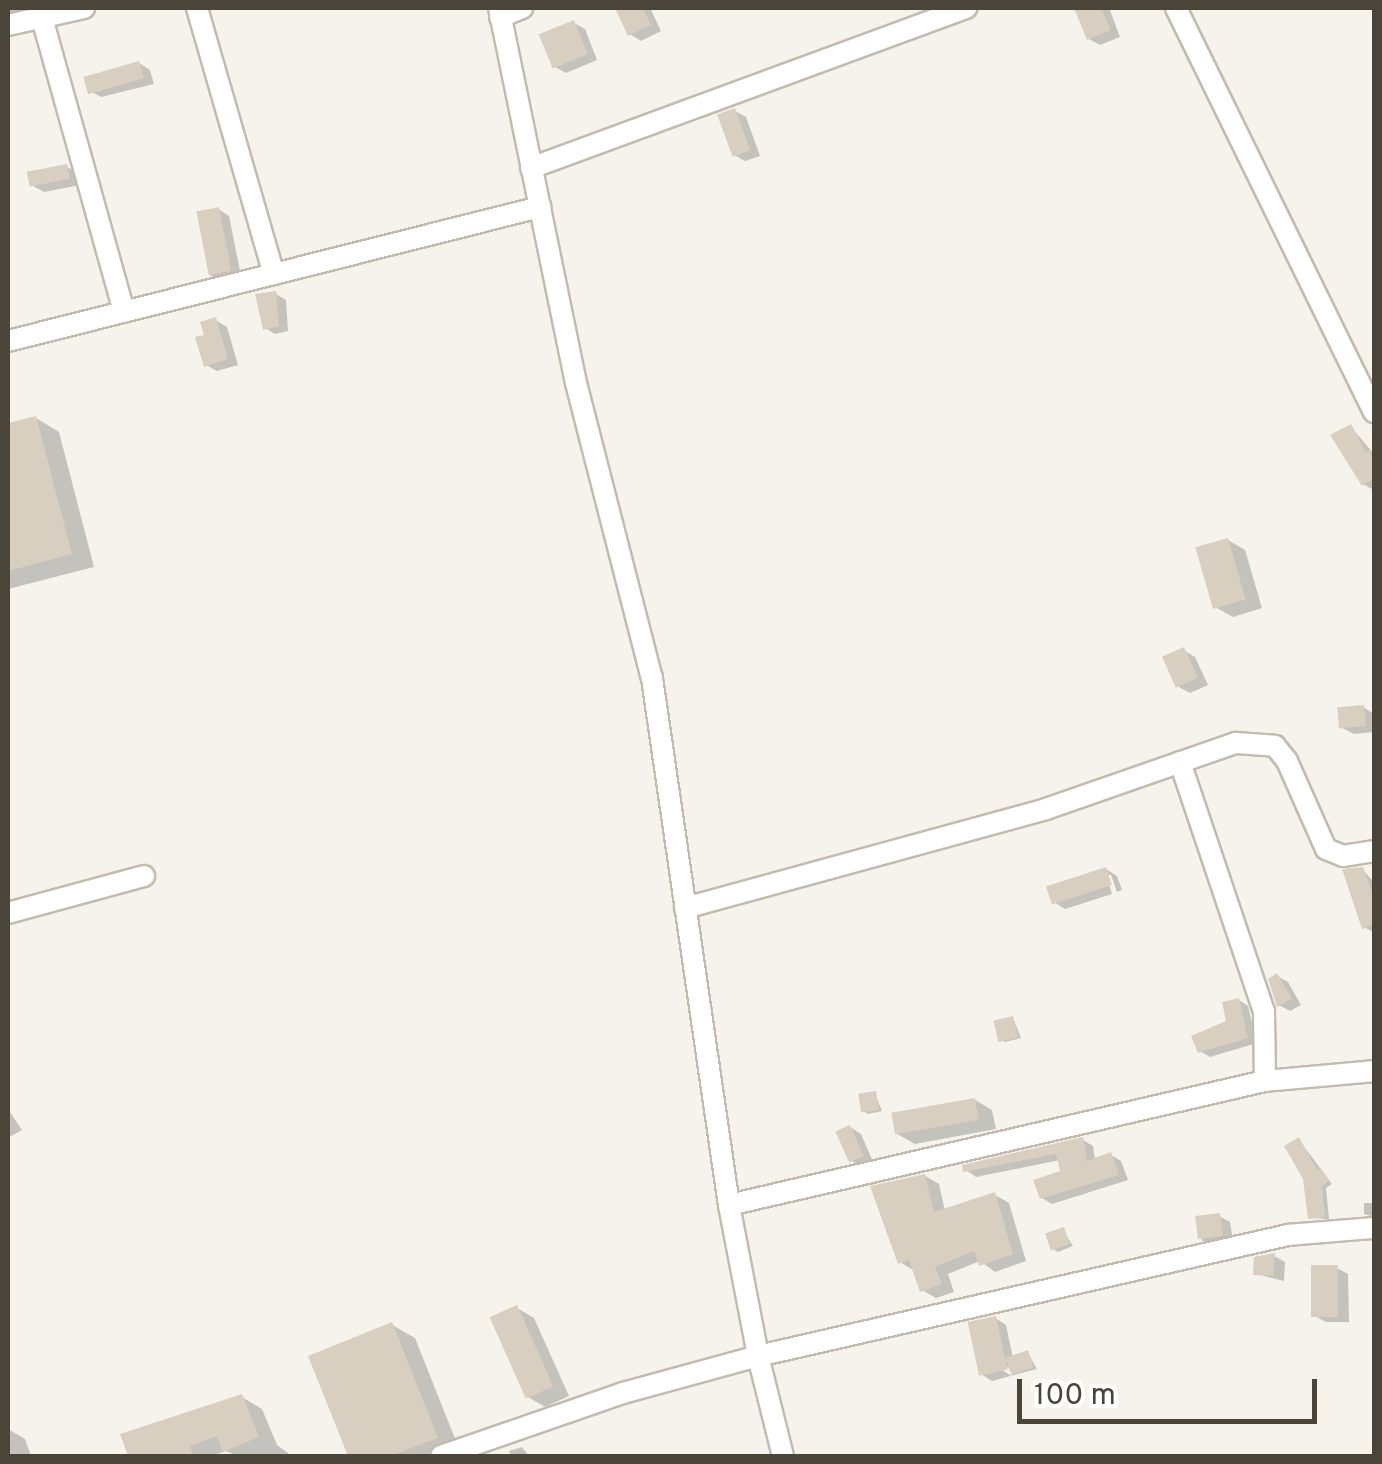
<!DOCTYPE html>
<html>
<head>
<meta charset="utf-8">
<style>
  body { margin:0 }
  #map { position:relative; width:1382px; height:1464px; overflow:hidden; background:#f6f3ec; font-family:Overpass,sans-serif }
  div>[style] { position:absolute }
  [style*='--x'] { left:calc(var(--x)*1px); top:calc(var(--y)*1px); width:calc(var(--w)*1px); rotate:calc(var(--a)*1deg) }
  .shadow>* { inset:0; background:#0003 }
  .building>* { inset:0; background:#d8cfc1; transform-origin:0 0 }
  .roads { filter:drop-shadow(2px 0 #c2bbae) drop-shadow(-2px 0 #c2bbae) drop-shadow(0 2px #c2bbae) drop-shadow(0 -2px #c2bbae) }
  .minor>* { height:20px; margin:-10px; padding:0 10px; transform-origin:10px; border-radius:10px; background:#fff }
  span { translate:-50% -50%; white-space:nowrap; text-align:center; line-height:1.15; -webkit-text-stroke:8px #fff; paint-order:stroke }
  .frame { position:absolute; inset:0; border:10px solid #4b4439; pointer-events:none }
  .scale { position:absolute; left:1017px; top:1379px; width:300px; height:45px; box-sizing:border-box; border:5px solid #4b4439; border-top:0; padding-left:12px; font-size:30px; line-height:35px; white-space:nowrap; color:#4b4439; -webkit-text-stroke:8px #fff; paint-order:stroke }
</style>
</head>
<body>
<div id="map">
  <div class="shadow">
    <i style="clip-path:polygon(8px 8px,58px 8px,8px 23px)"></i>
    <i style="clip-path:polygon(618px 8px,650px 8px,661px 31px,641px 41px,630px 34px)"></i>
    <i style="clip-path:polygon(1076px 8px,1109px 8px,1120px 37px,1100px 45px,1089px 39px)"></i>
    <i style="clip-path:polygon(574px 23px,585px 29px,597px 60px,566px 73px,555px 67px)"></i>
    <i style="clip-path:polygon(139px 63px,150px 70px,154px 84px,101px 97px,90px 91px)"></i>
    <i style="clip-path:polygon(735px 111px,746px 117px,760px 156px,745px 161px,734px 155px)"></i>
    <i style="clip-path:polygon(67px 167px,78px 173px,80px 185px,44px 192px,33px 186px)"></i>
    <i style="clip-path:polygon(218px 209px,229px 216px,241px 276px,221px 281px,210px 275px)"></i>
    <i style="clip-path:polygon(276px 294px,286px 300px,288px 331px,275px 334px,265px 328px)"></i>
    <i style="clip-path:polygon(215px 320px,227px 327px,238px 365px,217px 371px,206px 365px,207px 336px)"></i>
    <i style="clip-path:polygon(36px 418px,59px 432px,94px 567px,8px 589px,8px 426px)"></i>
    <i style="clip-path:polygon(1351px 427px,1374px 454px,1372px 489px,1363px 484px)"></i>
    <i style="clip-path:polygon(1228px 540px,1245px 550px,1262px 608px,1233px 617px,1215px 607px)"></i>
    <i style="clip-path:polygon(1183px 650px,1195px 657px,1208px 685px,1190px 693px,1179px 687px)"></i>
    <i style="clip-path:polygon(1363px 707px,1374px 714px,1374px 732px,1354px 734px,1342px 728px)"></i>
    <i style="clip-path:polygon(1106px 869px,1117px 876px,1122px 890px,1117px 892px,1111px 875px,1106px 875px,1112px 894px,1065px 909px,1054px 902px)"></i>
    <i style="clip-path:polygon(1362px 869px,1374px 882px,1373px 932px,1364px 927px)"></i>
    <i style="clip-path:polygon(1277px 976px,1288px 982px,1301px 1005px,1290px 1011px,1279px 1005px)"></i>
    <i style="clip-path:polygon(1239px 1000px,1248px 1006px,1257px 1043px,1210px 1057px,1200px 1051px,1229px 1023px)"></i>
    <i style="clip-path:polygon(1013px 1018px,1021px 1038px,1005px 1042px,1000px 1039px)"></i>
    <i style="clip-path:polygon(875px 1094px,882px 1111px,868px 1114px,863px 1111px)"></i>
    <i style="clip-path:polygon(975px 1100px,992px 1110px,996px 1129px,915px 1144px,897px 1134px)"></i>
    <i style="clip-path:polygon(8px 1109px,22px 1130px,8px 1138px)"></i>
    <i style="clip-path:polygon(850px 1127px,861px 1134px,873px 1162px,862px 1167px,851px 1160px)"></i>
    <i style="clip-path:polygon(1083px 1140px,1093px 1146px,1095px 1160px,1111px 1155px,1121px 1161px,1128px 1180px,1052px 1204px,1042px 1198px,1063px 1173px,1060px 1160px,976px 1177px,966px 1170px)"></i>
    <i style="clip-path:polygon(1299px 1140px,1332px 1184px,1326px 1188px,1329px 1219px,1310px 1218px)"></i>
    <i style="clip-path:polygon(925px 1176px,939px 1184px,945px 1211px,995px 1195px,1009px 1203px,1026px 1261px,995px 1272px,980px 1261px,948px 1274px,954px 1292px,936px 1298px,922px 1290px,913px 1270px,900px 1262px)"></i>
    <i style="clip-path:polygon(1364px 1203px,1374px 1203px,1374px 1217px,1364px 1214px)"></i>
    <i style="clip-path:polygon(1219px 1216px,1230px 1222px,1233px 1241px,1212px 1246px,1201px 1240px)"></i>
    <i style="clip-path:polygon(1063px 1230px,1073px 1246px,1058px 1252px,1053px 1249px)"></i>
    <i style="clip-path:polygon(1274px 1256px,1285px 1262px,1284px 1281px,1256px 1274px)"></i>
    <i style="clip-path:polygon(1337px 1268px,1348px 1274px,1349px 1322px,1326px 1322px,1315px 1316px)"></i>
    <i style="clip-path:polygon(517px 1308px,534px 1318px,569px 1396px,545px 1407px,528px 1397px)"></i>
    <i style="clip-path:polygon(evenodd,995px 1318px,1006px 1325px,1013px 1358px,1028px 1353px,1037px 1369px,992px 1381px,981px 1374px,995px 1318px,997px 1361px,1012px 1370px,1012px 1376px,995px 1366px,997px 1361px)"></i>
    <i style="clip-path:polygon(392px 1325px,415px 1338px,460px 1451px,446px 1456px,351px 1456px,311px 1357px)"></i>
    <i style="clip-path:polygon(242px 1397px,262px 1409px,277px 1445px,292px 1456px,237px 1456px,226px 1451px,211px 1456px,131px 1456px,124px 1436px)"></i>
    <i style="clip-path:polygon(8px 1429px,25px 1439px,31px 1456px,8px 1456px)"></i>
    <i style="clip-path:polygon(522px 1447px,529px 1456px,511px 1456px,509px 1451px)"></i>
  </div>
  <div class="building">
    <i style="clip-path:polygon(615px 8px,643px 8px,651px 25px,628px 36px)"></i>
    <i style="clip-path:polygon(1074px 8px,1101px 8px,1111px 30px,1087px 40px)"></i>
    <i style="left:574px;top:20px;width:37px;height:38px;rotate:68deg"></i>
    <i style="left:139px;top:61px;width:18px;height:58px;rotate:74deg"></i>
    <i style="left:735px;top:108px;width:45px;height:19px;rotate:70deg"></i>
    <i style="left:67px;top:164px;width:15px;height:41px;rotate:79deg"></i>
    <i style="left:219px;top:207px;width:65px;height:23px;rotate:79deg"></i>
    <i style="clip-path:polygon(276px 291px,279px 326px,263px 330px,255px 294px)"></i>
    <i style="clip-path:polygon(216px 317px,228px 359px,204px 367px,195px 337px,204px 335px,200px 322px)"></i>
    <i style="clip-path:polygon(36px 416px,72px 554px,8px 571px,8px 423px)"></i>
    <i style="clip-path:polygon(1351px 424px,1366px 452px,1369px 450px,1374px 459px,1374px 478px,1362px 486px,1330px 435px)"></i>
    <i style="left:1228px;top:538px;width:64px;height:34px;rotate:74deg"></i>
    <i style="left:1184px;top:647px;width:34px;height:24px;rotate:66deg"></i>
    <i style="left:1364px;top:705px;width:21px;height:27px;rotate:85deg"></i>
    <i style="left:1106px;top:867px;width:19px;height:63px;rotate:72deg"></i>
    <i style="clip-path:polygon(1363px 867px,1374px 898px,1374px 924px,1362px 929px,1342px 869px)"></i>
    <i style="clip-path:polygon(1277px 973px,1292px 999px,1277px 1007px,1268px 979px)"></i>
    <i style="clip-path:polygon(1239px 998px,1248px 1038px,1198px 1053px,1191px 1036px,1226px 1021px,1222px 1002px)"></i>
    <i style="left:1013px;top:1016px;width:22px;height:20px;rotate:77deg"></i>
    <i style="left:876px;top:1091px;width:19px;height:18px;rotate:81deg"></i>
    <i style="left:975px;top:1098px;width:22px;height:85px;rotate:80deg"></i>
    <i style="left:850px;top:1125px;width:34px;height:16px;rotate:66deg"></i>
    <i style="clip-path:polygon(1083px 1137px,1087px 1161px,1111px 1152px,1119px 1175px,1040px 1199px,1033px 1180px,1060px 1171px,1056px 1154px,963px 1172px,962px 1165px)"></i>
    <i style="clip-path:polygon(1299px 1137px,1317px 1170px,1321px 1168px,1329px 1181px,1322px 1186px,1325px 1217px,1308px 1219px,1303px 1179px,1284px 1146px)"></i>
    <i style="clip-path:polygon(925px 1174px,934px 1212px,995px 1192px,1013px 1254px,979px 1266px,974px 1251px,935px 1267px,942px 1284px,920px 1292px,909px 1260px,898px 1264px,870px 1186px)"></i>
    <i style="left:1220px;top:1213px;width:23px;height:25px;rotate:83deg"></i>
    <i style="left:1064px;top:1227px;width:18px;height:20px;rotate:71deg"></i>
    <i style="clip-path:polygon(1275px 1253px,1273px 1276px,1253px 1275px,1254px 1257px)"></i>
    <i style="left:1338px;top:1265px;width:52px;height:27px;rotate:90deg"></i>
    <i style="left:517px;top:1305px;width:89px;height:30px;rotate:66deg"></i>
    <i style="left:996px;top:1316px;width:55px;height:29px;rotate:78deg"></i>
    <i style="clip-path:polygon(392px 1322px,438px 1438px,390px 1456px,348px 1456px,308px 1356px)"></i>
    <i style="left:1028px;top:1350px;width:18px;height:24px;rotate:71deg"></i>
    <i style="clip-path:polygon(242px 1394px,259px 1437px,223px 1452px,217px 1436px,190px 1446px,193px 1456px,128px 1456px,120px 1434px)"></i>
  </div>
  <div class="roads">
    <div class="minor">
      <i style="--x:197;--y:8;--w:277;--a:73.9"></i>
      <i style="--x:499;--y:8;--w:383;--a:78.4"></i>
      <i style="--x:576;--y:383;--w:305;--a:75.6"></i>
      <i style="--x:652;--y:678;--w:533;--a:81.69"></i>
      <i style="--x:729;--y:1205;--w:154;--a:79.1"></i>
      <i style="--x:758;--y:1356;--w:103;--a:76"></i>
      <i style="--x:1176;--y:8;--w:450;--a:63.9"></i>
      <i style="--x:500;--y:17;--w:24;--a:-22"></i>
      <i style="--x:42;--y:18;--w:305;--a:74.4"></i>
      <i style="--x:8;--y:25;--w:78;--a:-12.6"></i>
      <i style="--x:531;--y:168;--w:464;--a:-20.2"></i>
      <i style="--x:8;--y:341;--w:549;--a:-14.14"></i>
      <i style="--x:1180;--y:762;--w:263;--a:71.4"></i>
      <i style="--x:1264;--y:1011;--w:70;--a:89.2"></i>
      <i style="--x:685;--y:908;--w:374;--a:-15.3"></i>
      <i style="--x:1046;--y:809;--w:201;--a:-19.2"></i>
      <i style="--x:1236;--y:743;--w:39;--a:4"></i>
      <i style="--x:1275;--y:746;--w:19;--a:51"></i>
      <i style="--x:1287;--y:761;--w:96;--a:66.1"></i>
      <i style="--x:1326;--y:849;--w:18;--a:22"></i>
      <i style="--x:1343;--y:856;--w:31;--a:-9"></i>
      <i style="--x:8;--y:913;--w:141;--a:-15.2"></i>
      <i style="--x:729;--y:1205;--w:550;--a:-13.03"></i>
      <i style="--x:1265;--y:1081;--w:109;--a:-5.2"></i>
      <i style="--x:441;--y:1456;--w:193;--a:-19.1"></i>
      <i style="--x:623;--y:1393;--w:140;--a:-15.3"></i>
      <i style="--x:758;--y:1356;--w:544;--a:-12.86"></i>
      <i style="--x:1288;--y:1235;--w:86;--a:-4.7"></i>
    </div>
  </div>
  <div class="frame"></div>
  <div class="scale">100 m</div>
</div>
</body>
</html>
